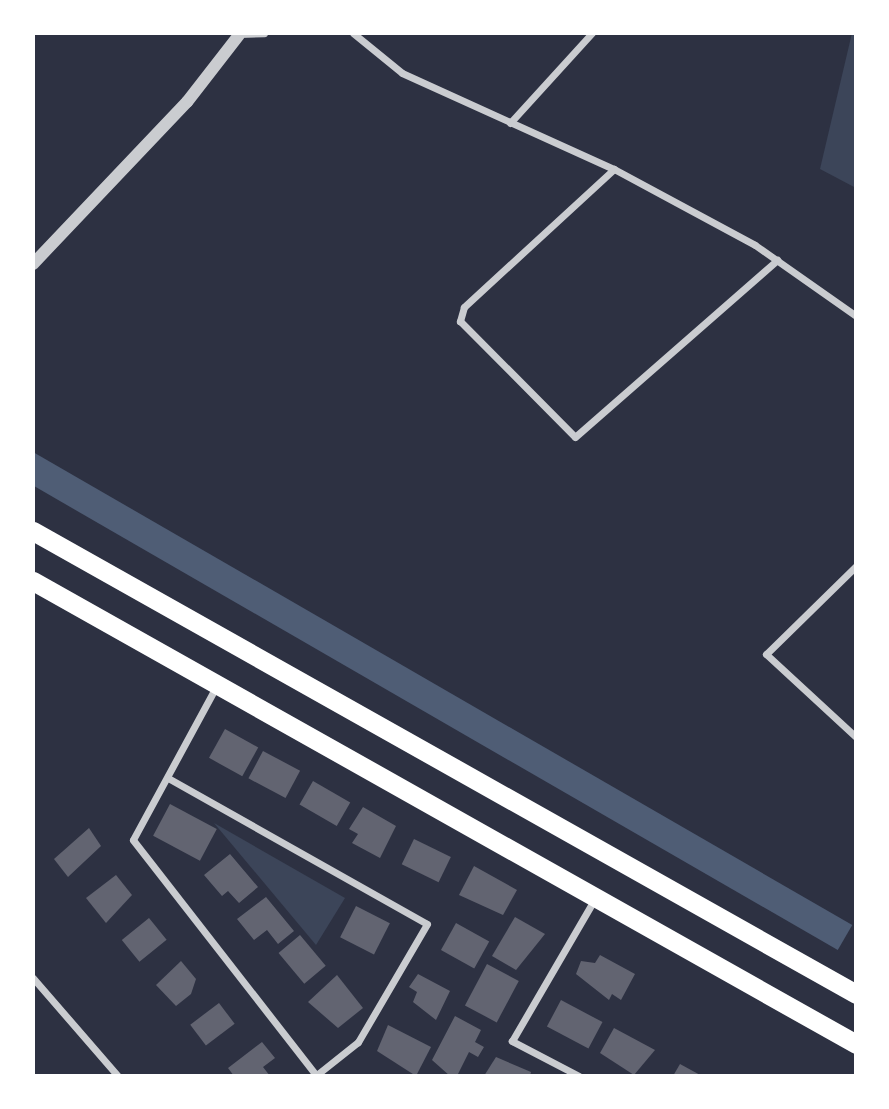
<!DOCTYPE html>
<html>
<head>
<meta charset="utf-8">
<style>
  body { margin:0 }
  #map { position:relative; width:889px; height:1109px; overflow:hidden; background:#2d3142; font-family:"PT Sans",sans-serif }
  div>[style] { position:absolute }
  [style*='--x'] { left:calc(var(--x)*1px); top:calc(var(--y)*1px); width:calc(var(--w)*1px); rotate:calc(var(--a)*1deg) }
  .green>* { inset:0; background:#3c4559 }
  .water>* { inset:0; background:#4f5d75; transform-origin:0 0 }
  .building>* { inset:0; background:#626471; transform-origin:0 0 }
  .minor>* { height:7px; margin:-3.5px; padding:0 3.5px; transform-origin:3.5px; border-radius:3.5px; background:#caccd0 }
  .tertiary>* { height:12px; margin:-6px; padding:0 6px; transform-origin:6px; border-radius:6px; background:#caccd0 }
  .trunk>* { height:19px; margin:-9.5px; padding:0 9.5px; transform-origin:9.5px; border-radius:9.5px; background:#fff }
  span { translate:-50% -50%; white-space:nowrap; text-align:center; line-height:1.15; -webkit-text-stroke:7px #fff; paint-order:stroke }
  .frame { position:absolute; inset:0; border:35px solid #fff; pointer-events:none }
</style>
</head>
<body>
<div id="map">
  <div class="green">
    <i style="clip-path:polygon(852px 33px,856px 33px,856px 188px,820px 169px)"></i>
    <i style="clip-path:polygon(214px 823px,345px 898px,316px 945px)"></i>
  </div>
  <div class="water">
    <i style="left:33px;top:452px;width:946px;height:29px;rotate:30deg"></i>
  </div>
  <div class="building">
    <i style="left:225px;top:729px;width:38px;height:33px;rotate:29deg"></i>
    <i style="left:263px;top:751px;width:42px;height:31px;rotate:28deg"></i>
    <i style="left:313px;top:781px;width:43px;height:27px;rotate:30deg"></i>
    <i style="left:170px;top:804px;width:53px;height:36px;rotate:28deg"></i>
    <i style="clip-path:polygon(363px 807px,396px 826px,380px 858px,352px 843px,358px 834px,349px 829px)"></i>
    <i style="clip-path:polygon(89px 828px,101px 846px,68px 877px,54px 859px)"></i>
    <i style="left:414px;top:839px;width:41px;height:28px;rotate:26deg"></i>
    <i style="clip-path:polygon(230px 854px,258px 887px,239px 903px,228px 891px,222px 896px,204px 875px)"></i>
    <i style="clip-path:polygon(474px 866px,517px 890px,503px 915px,459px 895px)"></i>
    <i style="clip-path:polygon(116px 875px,132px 895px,106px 923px,86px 898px)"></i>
    <i style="clip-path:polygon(266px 897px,294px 931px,278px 944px,267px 930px,254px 940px,237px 919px)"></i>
    <i style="left:356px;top:906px;width:38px;height:35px;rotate:27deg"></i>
    <i style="clip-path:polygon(515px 917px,545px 934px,516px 970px,492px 956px)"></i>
    <i style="left:149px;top:918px;width:28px;height:35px;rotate:51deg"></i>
    <i style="left:456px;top:923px;width:38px;height:31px;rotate:29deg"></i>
    <i style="left:300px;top:935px;width:40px;height:28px;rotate:50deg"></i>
    <i style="clip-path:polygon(600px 955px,635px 974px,621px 1000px,612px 994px,609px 1000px,576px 974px,581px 961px,595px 963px)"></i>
    <i style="clip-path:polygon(181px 961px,196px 979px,191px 994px,176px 1006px,156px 985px)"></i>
    <i style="left:487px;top:964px;width:36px;height:47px;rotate:28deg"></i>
    <i style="clip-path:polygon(418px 974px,450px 991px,436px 1020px,413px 1002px,417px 992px,409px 987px)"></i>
    <i style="clip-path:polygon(337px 975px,363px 1008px,338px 1028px,308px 1002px)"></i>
    <i style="left:561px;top:1000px;width:47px;height:30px;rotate:28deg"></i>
    <i style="left:219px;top:1003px;width:26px;height:36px;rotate:53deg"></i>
    <i style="clip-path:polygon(455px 1016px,481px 1030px,475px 1042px,484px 1047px,478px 1057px,469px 1052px,457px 1076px,450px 1076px,432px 1060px)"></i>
    <i style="clip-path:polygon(388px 1025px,431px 1047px,416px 1076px,377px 1051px)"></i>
    <i style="clip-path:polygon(614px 1028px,655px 1050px,634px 1075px,600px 1053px)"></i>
    <i style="clip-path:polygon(262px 1042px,275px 1058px,263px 1067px,270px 1076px,234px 1076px,228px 1068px)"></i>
    <i style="clip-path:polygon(496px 1057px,531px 1072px,530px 1076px,484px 1076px)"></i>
    <i style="clip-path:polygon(680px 1064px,702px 1076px,673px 1076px)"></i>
  </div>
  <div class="minor">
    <i style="--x:353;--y:33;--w:63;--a:39.2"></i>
    <i style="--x:402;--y:73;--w:233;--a:24.4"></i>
    <i style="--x:614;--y:169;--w:160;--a:28.3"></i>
    <i style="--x:755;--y:245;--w:123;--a:35.1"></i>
    <i style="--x:239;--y:34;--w:25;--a:-2"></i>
    <i style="--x:510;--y:123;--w:122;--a:-47.7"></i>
    <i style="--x:614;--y:169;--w:204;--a:137.4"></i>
    <i style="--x:464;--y:307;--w:15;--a:106"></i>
    <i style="--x:460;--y:321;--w:163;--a:45.2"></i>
    <i style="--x:575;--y:437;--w:269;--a:-41.2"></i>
    <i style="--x:856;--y:566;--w:126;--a:135.6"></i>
    <i style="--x:766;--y:654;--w:122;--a:42.7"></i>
    <i style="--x:217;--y:685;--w:176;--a:118.5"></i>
    <i style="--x:133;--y:840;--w:298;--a:52.1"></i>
    <i style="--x:168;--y:778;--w:297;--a:29.4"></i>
    <i style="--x:427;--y:924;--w:137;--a:120.3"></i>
    <i style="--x:358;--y:1042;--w:50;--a:141.5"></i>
    <i style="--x:33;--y:978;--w:130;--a:49.1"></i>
    <i style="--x:579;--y:1076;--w:76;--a:-152.4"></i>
    <i style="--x:512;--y:1041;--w:163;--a:-59.8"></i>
  </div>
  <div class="tertiary">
    <i style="--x:33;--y:264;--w:224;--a:-46.5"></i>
    <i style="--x:187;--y:102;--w:85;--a:-52.2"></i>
  </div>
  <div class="trunk">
    <i style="--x:33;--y:531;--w:944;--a:29.36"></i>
    <i style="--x:33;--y:581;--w:944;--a:29.36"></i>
  </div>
  <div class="frame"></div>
</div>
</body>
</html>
